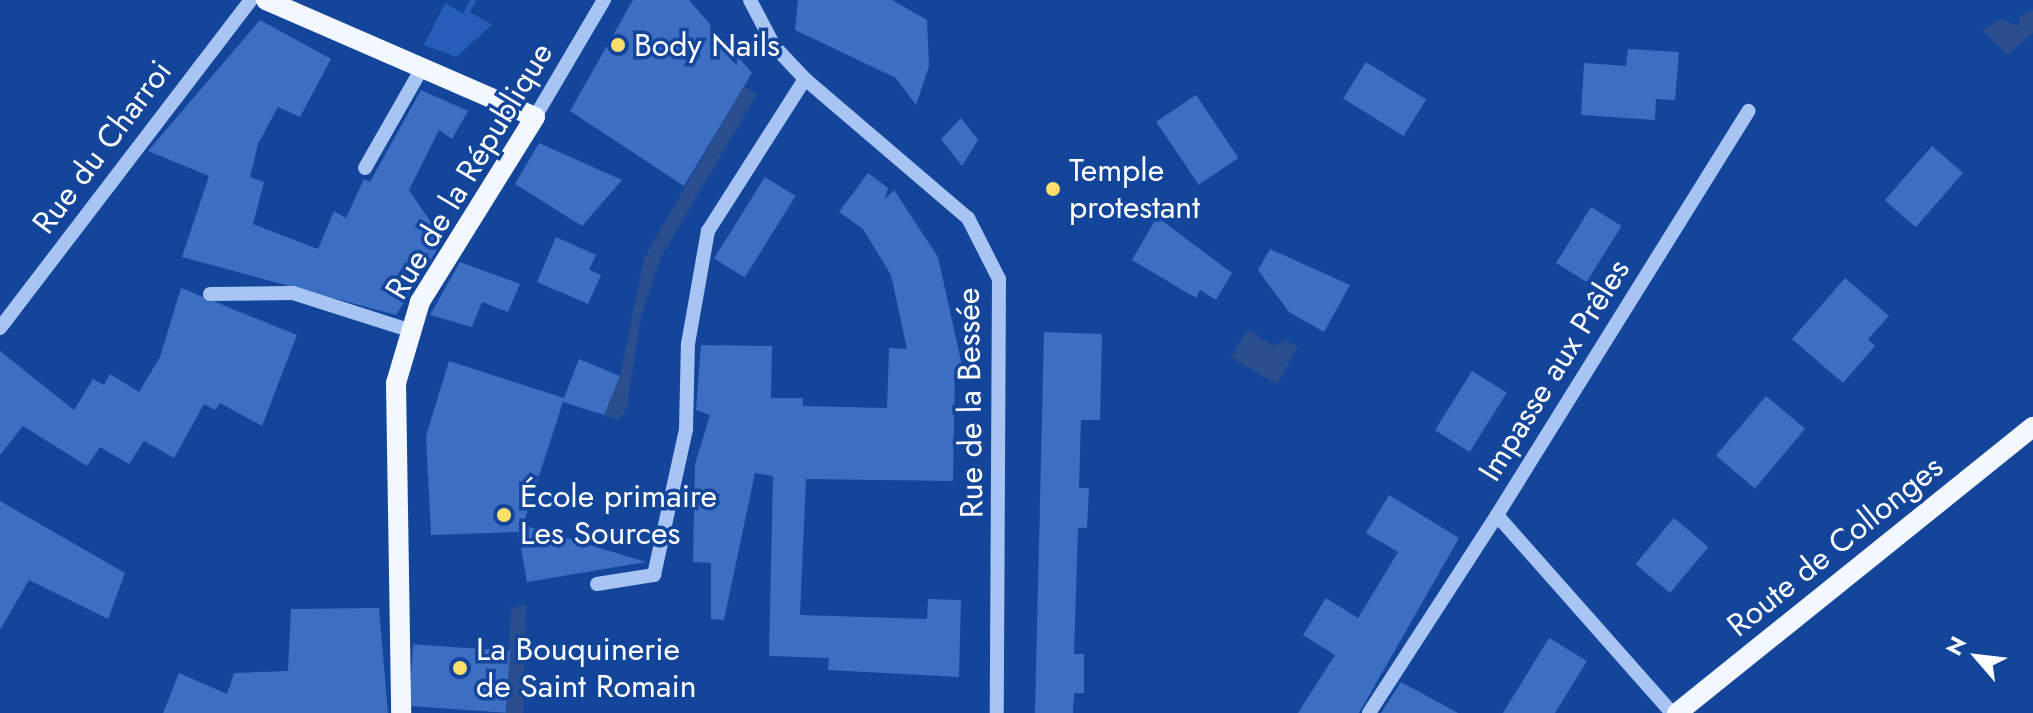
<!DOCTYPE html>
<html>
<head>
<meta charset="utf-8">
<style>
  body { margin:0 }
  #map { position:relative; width:2033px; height:713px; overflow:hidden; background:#13459a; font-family:Jost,sans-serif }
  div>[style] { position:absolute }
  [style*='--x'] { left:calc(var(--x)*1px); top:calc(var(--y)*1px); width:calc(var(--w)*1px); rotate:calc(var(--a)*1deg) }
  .green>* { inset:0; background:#265db8 }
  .water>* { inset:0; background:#2a4e8e }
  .building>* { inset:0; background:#3c6ec1; transform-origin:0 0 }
  .minor>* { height:14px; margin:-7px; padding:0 7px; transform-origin:7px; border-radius:7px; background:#a7c4f3 }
  .major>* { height:20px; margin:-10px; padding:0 10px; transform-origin:10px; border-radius:10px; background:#f3f7ff }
  .dots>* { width:22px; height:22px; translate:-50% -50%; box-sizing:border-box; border:4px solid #13459a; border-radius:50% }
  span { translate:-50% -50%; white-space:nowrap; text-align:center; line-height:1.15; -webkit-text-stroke:7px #13459a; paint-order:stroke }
  .poi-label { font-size:32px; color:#fff }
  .left { translate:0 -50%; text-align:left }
  .street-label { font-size:32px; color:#fff }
  .north { position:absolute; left:1937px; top:617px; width:80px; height:80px; -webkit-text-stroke:6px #13459a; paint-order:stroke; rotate:298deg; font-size:22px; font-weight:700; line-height:32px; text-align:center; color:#fff }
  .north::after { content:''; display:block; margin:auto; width:28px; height:36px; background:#fff; clip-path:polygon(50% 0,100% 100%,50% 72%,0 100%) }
</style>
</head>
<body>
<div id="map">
  <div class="green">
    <i style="clip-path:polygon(470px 0,477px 0,470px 12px,492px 25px,456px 57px,424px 45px,445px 3px,463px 13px)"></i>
  </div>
  <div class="water">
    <i style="clip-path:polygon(2033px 10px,2033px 33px,2007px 55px,1983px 30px,2000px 19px,2020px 26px,2019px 17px)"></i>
    <i style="clip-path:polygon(744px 86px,757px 94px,661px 257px,641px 315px,627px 408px,619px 420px,604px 415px,620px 376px,644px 258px)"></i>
    <i style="clip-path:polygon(1247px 330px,1275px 346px,1286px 340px,1298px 347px,1277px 384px,1231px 358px)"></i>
    <i style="clip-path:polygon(526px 604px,523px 713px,506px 713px,511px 608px)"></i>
  </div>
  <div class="building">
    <i style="clip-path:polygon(633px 0,689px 0,752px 73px,684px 186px,570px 111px)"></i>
    <i style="clip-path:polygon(798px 0,892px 0,927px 20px,929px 66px,916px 105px,896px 78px,795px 30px)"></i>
    <i style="clip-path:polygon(260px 20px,331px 59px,300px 117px,278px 107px,258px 144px,250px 177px,264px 182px,253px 224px,318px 249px,334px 211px,346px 218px,364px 179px,370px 182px,421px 90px,468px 111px,452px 139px,439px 130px,409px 190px,443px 240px,396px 315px,182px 257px,209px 176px,148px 151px)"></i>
    <i style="clip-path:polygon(1628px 49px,1679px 52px,1675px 100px,1656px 99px,1655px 120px,1581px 115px,1584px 63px,1626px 66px)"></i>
    <i style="left:1366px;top:62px;width:71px;height:43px;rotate:32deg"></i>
    <i style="left:1196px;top:95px;width:76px;height:48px;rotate:56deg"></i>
    <i style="clip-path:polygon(961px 118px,978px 140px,962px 166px,941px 139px)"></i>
    <i style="clip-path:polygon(539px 143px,622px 180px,582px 226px,515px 184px)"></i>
    <i style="left:1932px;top:146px;width:41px;height:72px;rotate:41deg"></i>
    <i style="clip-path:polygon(868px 173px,888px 188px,885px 199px,894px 190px,938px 257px,963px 370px,955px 370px,953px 481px,806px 479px,800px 615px,927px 619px,928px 599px,961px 600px,959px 677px,828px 670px,829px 658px,769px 656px,773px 476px,755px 473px,724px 620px,711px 619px,711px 563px,693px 562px,695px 464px,710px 415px,696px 410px,701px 345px,772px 346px,771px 398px,803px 398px,803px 406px,887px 408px,889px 348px,907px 349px,891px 275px,863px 229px,839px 212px)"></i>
    <i style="left:765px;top:177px;width:36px;height:96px;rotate:32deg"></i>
    <i style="left:1591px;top:207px;width:36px;height:66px;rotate:32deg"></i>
    <i style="clip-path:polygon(1157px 217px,1232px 273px,1216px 300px,1200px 290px,1196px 298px,1132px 260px)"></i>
    <i style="clip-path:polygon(556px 237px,596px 255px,589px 270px,601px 275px,588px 304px,537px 282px)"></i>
    <i style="clip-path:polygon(1270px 249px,1350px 285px,1324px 332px,1289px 312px,1258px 270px)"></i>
    <i style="clip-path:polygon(460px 262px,520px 284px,508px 312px,482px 302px,472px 327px,430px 315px)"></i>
    <i style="clip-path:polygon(1845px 278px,1889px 316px,1868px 339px,1875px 346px,1843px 383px,1792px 339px)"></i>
    <i style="clip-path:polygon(181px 288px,297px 335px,262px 426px,220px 403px,215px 410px,204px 404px,174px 458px,144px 441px,129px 464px,100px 447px,87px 466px,23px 426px,0 455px,0 351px,74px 410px,93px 379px,104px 385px,110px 374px,139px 392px,160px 357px)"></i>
    <i style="clip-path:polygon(1044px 332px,1102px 334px,1100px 420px,1081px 420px,1079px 488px,1089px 488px,1087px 528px,1078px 528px,1074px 654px,1084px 654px,1084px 693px,1074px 693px,1073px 713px,1035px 713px)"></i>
    <i style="clip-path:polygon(579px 359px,620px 376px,604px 415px,563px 402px,523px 525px,646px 562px,527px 582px,518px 532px,431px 535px,426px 436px,449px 361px,564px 398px)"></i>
    <i style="left:1472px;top:371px;width:41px;height:70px;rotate:32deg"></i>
    <i style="left:1766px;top:396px;width:51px;height:78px;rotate:40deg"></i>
    <i style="clip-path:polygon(1389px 495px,1459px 538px,1359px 713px,1298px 713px,1335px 655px,1303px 635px,1326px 598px,1358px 618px,1398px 552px,1366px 533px)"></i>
    <i style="clip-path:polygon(0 501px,125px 573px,108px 619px,29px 580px,0 630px)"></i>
    <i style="left:1674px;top:518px;width:45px;height:60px;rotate:40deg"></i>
    <i style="clip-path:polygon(379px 608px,388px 713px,163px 713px,179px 673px,227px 694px,234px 673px,288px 671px,291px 609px)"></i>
    <i style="clip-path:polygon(1549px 638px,1587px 661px,1555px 713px,1503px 713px)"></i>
    <i style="left:510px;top:651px;width:62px;height:97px;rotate:94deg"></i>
    <i style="clip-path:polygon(1401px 682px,1458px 713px,1381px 713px)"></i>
  </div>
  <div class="minor">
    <i style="--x:750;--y:0;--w:52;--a:62.4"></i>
    <i style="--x:774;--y:46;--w:45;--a:46.8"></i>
    <i style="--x:805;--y:79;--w:214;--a:40.5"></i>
    <i style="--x:968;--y:218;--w:68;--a:63.1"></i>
    <i style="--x:999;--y:279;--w:434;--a:90.3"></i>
    <i style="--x:535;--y:117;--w:136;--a:-59.5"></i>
    <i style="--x:365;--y:168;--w:113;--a:-60.3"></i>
    <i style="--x:210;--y:294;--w:83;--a:-0.7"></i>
    <i style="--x:293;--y:293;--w:122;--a:17.7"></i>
    <i style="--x:0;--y:328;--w:413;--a:-52.6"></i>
    <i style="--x:597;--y:584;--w:58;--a:-9"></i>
    <i style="--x:654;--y:575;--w:149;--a:-77.6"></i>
    <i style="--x:686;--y:429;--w:85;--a:-88.7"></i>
    <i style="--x:688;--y:344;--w:115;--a:-80"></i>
    <i style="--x:708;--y:231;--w:180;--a:-57.5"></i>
    <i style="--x:1369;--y:713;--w:236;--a:-57.1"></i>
    <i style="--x:1672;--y:713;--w:264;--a:-131.5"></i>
    <i style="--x:1497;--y:515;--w:476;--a:-58.1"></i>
  </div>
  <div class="major">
    <i style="--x:266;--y:0;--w:293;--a:23.5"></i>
    <i style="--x:535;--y:117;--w:218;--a:121.9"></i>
    <i style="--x:420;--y:302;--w:84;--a:106.5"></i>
    <i style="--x:396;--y:383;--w:330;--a:89.1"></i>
    <i style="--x:1677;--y:713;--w:457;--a:-38.8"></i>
  </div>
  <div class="dots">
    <i style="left:618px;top:45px;background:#ffde69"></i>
    <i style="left:1053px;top:189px;background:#ffde69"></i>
    <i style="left:504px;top:515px;background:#ffde69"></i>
    <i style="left:460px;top:668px;background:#ffde69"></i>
  </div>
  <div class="poi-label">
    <span class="left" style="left:634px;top:45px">Body Nails</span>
    <span class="left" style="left:1069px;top:189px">Temple<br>protestant</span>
    <span class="left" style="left:520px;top:515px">École primaire<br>Les Sources</span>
    <span class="left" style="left:476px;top:668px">La Bouquinerie<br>de Saint Romain</span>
  </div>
  <div class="street-label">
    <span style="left:102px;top:147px;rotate:-53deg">Rue du Charroi</span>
    <span style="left:469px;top:171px;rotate:-59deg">Rue de la République</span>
    <span style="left:1554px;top:370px;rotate:-58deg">Impasse aux Prêles</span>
    <span style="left:970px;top:403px;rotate:-91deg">Rue de la Bessée</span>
    <span style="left:1835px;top:546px;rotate:-39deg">Route de Collonges</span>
  </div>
  <div class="north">N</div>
</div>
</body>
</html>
